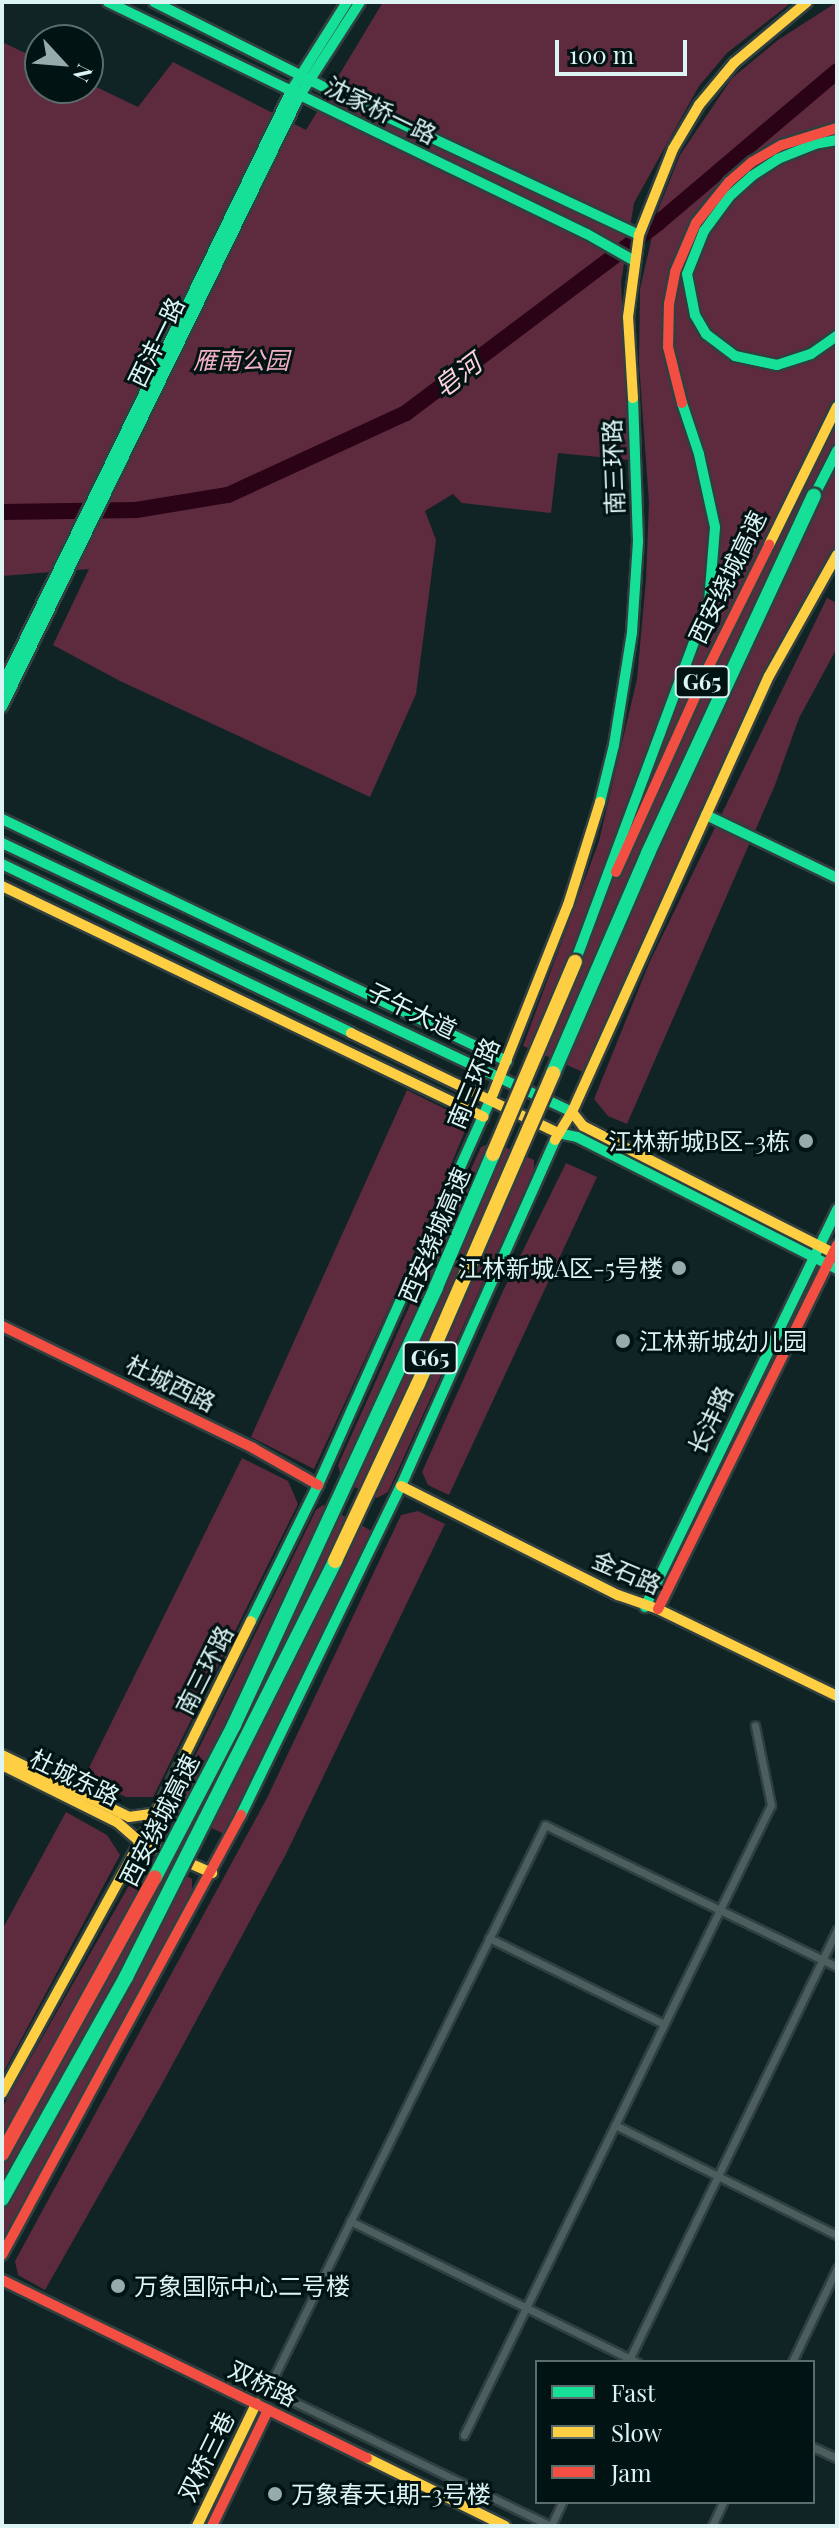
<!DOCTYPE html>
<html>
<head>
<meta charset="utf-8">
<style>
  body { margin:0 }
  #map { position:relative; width:839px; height:2528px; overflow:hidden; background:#102425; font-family:"Playfair Display","Noto Sans SC",serif }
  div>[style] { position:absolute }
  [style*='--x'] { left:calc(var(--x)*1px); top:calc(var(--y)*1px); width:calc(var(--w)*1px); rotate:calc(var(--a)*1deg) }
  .green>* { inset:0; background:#5d2a3e }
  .river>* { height:16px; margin:-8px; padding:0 8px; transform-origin:8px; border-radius:8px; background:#2b0316 }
  .roads { filter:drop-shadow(2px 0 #303f40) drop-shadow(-2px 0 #303f40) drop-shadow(0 2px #303f40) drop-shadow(0 -2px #303f40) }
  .street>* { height:7px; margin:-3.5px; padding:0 3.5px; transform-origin:3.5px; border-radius:3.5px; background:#4d5e5e }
  .fast>* { height:10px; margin:-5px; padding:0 5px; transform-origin:5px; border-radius:5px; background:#16e098 }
  .slow>* { height:10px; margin:-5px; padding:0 5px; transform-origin:5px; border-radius:5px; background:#ffcf43 }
  .jam>* { height:10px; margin:-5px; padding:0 5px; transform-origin:5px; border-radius:5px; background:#f24e42 }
  .bridges { filter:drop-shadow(2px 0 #303f40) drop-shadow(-2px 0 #303f40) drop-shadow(0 2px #303f40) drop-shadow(0 -2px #303f40) }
  .fast-bridge>* { height:14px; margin:-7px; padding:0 7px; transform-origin:7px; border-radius:7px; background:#16e098 }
  .slow-bridge>* { height:14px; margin:-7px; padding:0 7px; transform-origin:7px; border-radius:7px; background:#ffcf43 }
  .jam-bridge>* { height:14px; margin:-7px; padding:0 7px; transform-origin:7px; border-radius:7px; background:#f24e42 }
  .dots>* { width:22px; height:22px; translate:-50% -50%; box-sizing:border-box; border:4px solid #021313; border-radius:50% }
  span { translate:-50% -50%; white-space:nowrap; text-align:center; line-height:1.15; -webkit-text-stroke:6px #021313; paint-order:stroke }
  .shield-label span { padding:2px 6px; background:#021313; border:2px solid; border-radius:6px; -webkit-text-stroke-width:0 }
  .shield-label { font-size:22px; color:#dcf4f4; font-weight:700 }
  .street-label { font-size:24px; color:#dcf4f4 }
  .park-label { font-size:24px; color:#f3b2c6; font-style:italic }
  .poi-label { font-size:24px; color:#dcf4f4 }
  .right { translate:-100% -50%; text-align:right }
  .left { translate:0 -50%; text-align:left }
  .water-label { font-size:26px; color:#fed1de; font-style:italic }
  .frame { position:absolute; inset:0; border:4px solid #dcf4f4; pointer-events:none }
  .legend { position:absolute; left:535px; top:2360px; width:280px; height:144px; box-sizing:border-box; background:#021313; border:2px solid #596d6d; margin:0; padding:10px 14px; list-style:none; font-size:24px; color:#dcf4f4 }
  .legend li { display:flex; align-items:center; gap:16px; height:40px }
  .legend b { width:40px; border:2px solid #596d6d }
  .north { position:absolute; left:24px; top:24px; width:80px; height:80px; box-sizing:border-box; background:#021313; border:2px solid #596d6d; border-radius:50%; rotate:116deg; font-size:22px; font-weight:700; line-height:32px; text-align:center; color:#dcf4f4 }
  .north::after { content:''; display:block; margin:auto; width:28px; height:36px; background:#95abac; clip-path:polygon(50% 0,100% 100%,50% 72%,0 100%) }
  .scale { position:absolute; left:555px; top:40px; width:132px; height:36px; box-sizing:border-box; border:4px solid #dcf4f4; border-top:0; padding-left:10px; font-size:24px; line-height:28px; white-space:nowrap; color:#dcf4f4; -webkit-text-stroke:6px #021313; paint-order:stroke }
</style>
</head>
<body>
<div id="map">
  <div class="green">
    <i style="clip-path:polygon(383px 2px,792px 2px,727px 53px,699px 86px,634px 203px,621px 282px,629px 460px,558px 453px,551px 513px,462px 503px,453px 494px,425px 511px,436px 540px,416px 694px,370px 797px,120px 681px,53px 645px,89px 569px,2px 576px,2px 42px,40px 60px,40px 88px,88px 88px,88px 83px,138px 107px,173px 62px,306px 130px)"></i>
    <i style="clip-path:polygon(837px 2px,837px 547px,801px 606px,583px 1072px,523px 1046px,599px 841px,637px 679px,646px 579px,649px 503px,639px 363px,640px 289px,658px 210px,680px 155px,732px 78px,778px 40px)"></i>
    <i style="clip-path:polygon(827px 598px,837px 603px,837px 648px,799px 718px,775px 785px,627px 1124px,608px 1116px,594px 1099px,650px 961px)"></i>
    <i style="clip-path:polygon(407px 1090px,451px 1112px,467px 1126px,417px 1247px,314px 1469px,251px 1437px)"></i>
    <i style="clip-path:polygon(493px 1142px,534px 1160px,534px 1170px,388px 1492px,377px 1498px,342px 1481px,338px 1465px,481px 1147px)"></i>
    <i style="clip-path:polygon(566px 1163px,597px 1177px,449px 1495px,428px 1485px,422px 1472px,503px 1291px)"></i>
    <i style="clip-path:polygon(242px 1458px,288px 1481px,298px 1504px,153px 1797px,126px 1797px,84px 1778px)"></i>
    <i style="clip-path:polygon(323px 1505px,372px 1531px,224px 1834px,175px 1810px,172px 1803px,316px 1510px)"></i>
    <i style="clip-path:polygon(418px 1511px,445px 1524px,286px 1854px,162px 2084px,45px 2290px,18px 2275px,15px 2261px,267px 1798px,401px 1515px)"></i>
    <i style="clip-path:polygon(66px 1812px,107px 1835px,120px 1855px,2px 2075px,2px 1930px)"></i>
    <i style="clip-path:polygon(150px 1857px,192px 1879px,192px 1895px,2px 2240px,2px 2108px,143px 1861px)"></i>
  </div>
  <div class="river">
    <i style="--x:2;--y:512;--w:134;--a:-0.9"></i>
    <i style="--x:136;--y:510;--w:93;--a:-9.3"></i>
    <i style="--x:228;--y:495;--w:196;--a:-24.7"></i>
    <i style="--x:406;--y:413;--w:316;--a:-37"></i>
    <i style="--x:658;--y:223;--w:235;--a:-40.3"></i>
  </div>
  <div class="roads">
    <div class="street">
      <i style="--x:489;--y:1938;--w:195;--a:26.2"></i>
      <i style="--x:615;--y:2125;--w:248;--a:26.4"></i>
      <i style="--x:350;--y:2221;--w:320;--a:26.2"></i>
      <i style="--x:628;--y:2362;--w:480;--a:-64.2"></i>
      <i style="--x:792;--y:2362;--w:104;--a:-64.4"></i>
      <i style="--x:464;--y:2435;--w:701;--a:-64.02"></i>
      <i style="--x:771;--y:1805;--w:81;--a:-101.4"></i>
      <i style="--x:813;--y:2447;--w:26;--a:25"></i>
      <i style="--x:551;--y:2526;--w:314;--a:-154.2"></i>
      <i style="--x:268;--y:2389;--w:628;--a:-63.84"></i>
      <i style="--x:545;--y:1825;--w:325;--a:25.9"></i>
      <i style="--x:551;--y:2526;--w:26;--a:-65"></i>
      <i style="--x:712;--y:2526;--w:26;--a:-65"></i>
    </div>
    <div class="fast">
      <i style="--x:108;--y:2;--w:532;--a:25.84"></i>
      <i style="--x:587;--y:234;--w:53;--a:29.5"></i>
      <i style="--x:154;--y:2;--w:206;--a:26.6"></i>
      <i style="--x:338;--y:94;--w:332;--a:25.1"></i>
      <i style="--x:837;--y:140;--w:22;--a:170"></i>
      <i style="--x:815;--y:144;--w:40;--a:158"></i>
      <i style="--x:778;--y:159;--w:31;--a:147"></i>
      <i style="--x:752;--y:176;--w:31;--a:138"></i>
      <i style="--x:729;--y:197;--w:42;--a:126.3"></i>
      <i style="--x:704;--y:231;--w:46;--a:111.6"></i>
      <i style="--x:687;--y:274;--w:42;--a:79"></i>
      <i style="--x:695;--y:315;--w:22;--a:60"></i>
      <i style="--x:706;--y:334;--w:36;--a:37"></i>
      <i style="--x:735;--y:356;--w:43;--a:12.1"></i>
      <i style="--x:777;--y:365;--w:36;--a:-18"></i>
      <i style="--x:811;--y:354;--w:32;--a:-35"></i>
      <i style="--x:814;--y:496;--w:51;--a:-62.9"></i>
      <i style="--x:2;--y:686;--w:661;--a:-64.09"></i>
      <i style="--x:291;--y:91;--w:105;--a:-57.8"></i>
      <i style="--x:2;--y:707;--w:681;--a:-64.04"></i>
      <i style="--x:300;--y:95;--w:111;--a:-57.2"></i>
      <i style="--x:600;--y:802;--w:59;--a:-76.2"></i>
      <i style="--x:614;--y:745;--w:114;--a:-80.9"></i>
      <i style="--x:632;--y:632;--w:91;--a:-86.2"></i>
      <i style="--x:638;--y:541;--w:143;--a:-92"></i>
      <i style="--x:706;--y:815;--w:145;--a:25.7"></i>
      <i style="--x:2;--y:819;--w:560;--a:25.6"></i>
      <i style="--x:2;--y:843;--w:630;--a:25.26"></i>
      <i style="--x:2;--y:864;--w:388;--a:25.8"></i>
      <i style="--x:575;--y:962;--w:384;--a:-69.6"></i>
      <i style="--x:709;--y:602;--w:75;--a:-85.4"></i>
      <i style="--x:715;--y:527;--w:75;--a:-102.4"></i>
      <i style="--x:699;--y:454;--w:54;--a:-108.4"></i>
      <i style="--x:558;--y:1133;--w:19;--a:12"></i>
      <i style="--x:577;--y:1137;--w:292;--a:26.9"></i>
      <i style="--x:645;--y:1607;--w:442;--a:-64.2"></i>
      <i style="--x:251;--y:1621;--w:152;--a:-63.8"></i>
      <i style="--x:318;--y:1485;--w:428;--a:-65.9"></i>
      <i style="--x:241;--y:1815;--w:366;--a:-64.1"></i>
      <i style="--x:401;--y:1486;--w:379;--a:-66"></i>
    </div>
    <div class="slow">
      <i style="--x:633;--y:398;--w:81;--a:-93.5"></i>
      <i style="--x:628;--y:317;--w:83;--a:-82.4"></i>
      <i style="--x:639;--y:235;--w:92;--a:-68.4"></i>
      <i style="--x:673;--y:149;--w:51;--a:-59.4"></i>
      <i style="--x:699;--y:105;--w:55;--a:-50.2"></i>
      <i style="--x:734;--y:63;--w:95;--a:-39.9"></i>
      <i style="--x:769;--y:545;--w:154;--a:-63.8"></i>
      <i style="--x:2;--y:886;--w:534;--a:25.61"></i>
      <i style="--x:351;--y:1033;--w:230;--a:25.8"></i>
      <i style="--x:493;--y:1094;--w:203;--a:-68.4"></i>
      <i style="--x:568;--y:905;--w:108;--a:-72.7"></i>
      <i style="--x:572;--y:1112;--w:18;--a:52"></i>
      <i style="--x:583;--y:1126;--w:285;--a:26.9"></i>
      <i style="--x:555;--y:1140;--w:33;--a:-59"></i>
      <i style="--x:572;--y:1112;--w:478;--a:-65.7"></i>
      <i style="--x:769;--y:676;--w:139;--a:-60.7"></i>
      <i style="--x:401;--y:1486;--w:243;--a:26.7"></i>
      <i style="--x:618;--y:1595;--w:42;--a:19.3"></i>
      <i style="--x:658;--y:1609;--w:199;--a:25.9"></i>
      <i style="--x:2;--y:1755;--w:141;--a:26"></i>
      <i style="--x:129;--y:1817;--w:27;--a:-8"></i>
      <i style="--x:2;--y:1765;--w:128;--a:26.4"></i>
      <i style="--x:117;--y:1822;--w:29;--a:41"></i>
      <i style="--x:139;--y:1841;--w:80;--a:23.7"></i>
      <i style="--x:2;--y:2093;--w:320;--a:-61.2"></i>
      <i style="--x:156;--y:1813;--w:214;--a:-63.7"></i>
      <i style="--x:367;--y:2458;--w:154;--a:26.2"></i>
      <i style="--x:197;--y:2526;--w:136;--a:-64.2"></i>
    </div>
    <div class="jam">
      <i style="--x:682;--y:403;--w:58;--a:-104"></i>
      <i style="--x:668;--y:347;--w:43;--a:-88.7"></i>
      <i style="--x:669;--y:304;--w:33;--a:-79"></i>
      <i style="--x:675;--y:272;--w:53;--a:-66.8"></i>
      <i style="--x:696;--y:223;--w:53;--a:-51.2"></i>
      <i style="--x:729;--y:182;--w:30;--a:-41"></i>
      <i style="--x:752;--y:162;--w:34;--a:-30"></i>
      <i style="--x:782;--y:145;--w:58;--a:-17.2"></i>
      <i style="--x:616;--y:872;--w:222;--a:-65.7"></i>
      <i style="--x:707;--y:670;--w:140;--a:-63.6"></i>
      <i style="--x:2;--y:1326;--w:279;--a:25.9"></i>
      <i style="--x:253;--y:1448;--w:75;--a:29.6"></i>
      <i style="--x:658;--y:1609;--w:406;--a:-63.8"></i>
      <i style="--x:2;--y:2255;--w:501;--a:-61.49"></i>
      <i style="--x:2;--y:2280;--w:406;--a:26"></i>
      <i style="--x:212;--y:2526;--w:129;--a:-64.2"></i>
    </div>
  </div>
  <div class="bridges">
    <div class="fast-bridge">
      <i style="--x:553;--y:1073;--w:240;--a:-66.6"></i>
      <i style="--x:648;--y:853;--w:394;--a:-65.1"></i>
      <i style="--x:155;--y:1877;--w:171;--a:-62.5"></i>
      <i style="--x:234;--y:1725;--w:482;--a:-65.2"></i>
      <i style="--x:436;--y:1287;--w:145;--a:-66.8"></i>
      <i style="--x:2;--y:2199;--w:254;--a:-60.8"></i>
      <i style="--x:126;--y:1977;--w:466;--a:-63.3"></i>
    </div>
    <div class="slow-bridge">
      <i style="--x:493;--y:1154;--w:209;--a:-66.9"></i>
      <i style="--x:335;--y:1561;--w:195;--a:-64.9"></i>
      <i style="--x:418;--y:1384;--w:339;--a:-66.5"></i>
    </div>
    <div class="jam-bridge">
      <i style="--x:2;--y:2154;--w:316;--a:-61.1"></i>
    </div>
  </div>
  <div class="dots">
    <i style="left:806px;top:1141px;background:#95abac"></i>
    <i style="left:679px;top:1268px;background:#95abac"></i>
    <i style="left:623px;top:1341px;background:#95abac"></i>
    <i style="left:118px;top:2286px;background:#95abac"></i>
    <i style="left:275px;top:2494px;background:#95abac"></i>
  </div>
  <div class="shield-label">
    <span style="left:702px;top:682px">G65</span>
    <span style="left:430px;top:1358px">G65</span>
  </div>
  <div class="street-label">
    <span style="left:381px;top:110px;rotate:26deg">沈家桥一路</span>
    <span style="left:156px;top:342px;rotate:-64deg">西沣一路</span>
    <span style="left:613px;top:467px;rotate:-92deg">南三环路</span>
    <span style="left:727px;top:577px;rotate:-64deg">西安绕城高速</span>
    <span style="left:412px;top:1010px;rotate:26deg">子午大道</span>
    <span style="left:473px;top:1083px;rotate:-67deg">南三环路</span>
    <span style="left:434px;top:1235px;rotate:-67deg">西安绕城高速</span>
    <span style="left:171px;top:1383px;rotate:26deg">杜城西路</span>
    <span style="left:710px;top:1420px;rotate:-65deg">长沣路</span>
    <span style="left:627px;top:1572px;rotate:23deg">金石路</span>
    <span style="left:204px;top:1670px;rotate:-63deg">南三环路</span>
    <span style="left:75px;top:1777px;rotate:26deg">杜城东路</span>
    <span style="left:159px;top:1820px;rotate:-63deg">西安绕城高速</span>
    <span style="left:263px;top:2383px;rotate:26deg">双桥路</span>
    <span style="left:206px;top:2456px;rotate:-64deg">双桥三巷</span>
  </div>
  <div class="park-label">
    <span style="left:241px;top:360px">雁南公园</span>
  </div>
  <div class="poi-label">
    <span class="right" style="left:790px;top:1141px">江林新城B区-3栋</span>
    <span class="right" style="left:663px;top:1268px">江林新城A区-5号楼</span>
    <span class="left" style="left:639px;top:1341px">江林新城幼儿园</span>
    <span class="left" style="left:134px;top:2286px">万象国际中心二号楼</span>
    <span class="left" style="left:291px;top:2494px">万象春天1期-3号楼</span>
  </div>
  <div class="water-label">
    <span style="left:457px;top:375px;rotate:-37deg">皂河</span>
  </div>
  <div class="frame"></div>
  <ul class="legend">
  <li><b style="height:10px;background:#16e098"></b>Fast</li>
  <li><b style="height:10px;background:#ffcf43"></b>Slow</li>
  <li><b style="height:10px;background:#f24e42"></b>Jam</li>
  </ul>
  <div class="north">N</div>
  <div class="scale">100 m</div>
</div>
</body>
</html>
